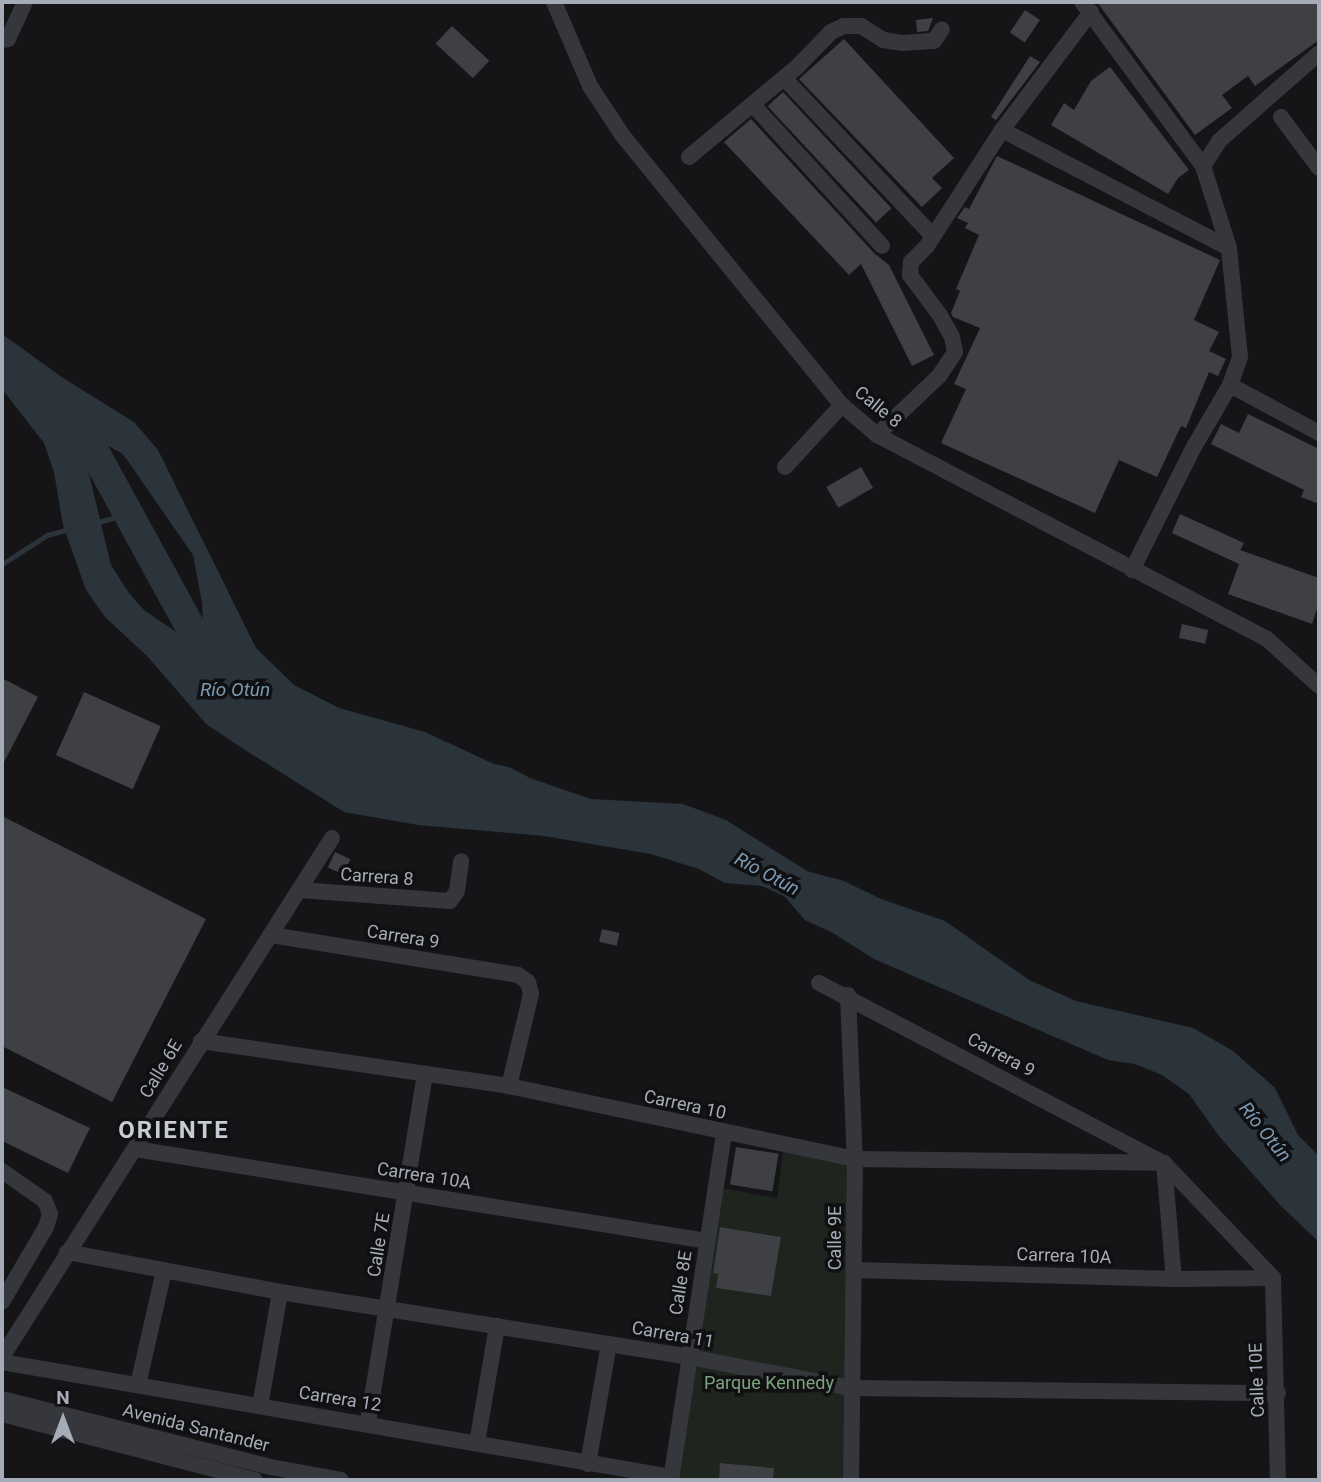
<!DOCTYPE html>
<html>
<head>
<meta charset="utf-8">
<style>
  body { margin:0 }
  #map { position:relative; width:1321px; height:1482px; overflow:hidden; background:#151517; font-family:Roboto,sans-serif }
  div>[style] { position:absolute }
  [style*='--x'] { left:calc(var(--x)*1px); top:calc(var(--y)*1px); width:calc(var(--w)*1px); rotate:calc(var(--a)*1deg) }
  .green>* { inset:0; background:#1d251e }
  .water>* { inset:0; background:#2b343b }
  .stream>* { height:5px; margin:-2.5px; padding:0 2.5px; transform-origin:2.5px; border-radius:2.5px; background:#2b343b }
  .river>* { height:30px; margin:-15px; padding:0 15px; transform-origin:15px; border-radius:15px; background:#2b343b }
  .building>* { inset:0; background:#3f4044; transform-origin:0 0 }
  .minor>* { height:16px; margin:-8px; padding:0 8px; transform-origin:8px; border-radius:8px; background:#36373c }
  span { translate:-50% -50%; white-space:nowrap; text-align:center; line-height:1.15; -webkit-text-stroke:7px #101012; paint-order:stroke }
  .street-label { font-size:18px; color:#a6acb7 }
  .park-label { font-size:18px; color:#7da37e }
  .water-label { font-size:19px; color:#7c9ab4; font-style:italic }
  .district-label { font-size:24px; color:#c7cbd3; font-weight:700; letter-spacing:2px }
  .frame { position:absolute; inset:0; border:4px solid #a6acb7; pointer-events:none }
  .north { position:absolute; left:28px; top:1384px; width:70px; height:70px; -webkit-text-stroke:5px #101012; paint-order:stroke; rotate:0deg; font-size:19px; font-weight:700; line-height:28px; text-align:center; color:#a6acb7 }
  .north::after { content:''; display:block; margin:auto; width:24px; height:32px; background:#a6acb7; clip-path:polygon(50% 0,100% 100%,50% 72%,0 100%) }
</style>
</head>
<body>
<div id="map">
  <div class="green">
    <i style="clip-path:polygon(evenodd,784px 1145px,855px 1159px,851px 1480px,773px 1480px,773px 1468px,721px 1463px,719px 1480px,671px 1480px,716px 1187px,777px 1198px,784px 1145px,720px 1227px,781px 1237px,771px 1296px,717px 1288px,718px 1274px,713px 1272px,720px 1227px)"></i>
  </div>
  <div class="water">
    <i style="clip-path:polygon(evenodd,2px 334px,63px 378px,134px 422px,158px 450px,256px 648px,294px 685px,339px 708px,425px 732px,494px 764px,509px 767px,530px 778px,591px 799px,683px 804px,726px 820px,807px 871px,844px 881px,881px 899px,945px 921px,1029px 980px,1076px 1001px,1193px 1028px,1233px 1051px,1275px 1088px,1298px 1135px,1319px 1156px,1319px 1242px,1281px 1206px,1219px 1136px,1189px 1094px,1162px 1075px,1135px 1064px,1108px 1060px,874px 959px,833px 933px,805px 920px,784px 896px,762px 886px,725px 883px,699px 869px,651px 854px,544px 836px,418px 825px,344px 812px,242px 748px,206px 724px,148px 657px,105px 617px,86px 590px,63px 525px,54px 472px,44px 443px,2px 389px,2px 334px,96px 439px,123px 454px,193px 555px,202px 603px,204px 651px,144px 610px,129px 593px,111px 565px,82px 445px,96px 439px,2px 334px,274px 742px,407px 773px,455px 788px,465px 797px,456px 804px,389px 792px,348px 781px,309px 769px,273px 747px,274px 742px)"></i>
  </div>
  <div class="stream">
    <i style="--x:93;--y:523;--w:36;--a:-14"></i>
    <i style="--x:2;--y:564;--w:54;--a:-32.8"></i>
    <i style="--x:47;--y:535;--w:24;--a:-15"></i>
  </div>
  <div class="river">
    <i style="--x:2;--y:363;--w:69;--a:36.2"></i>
    <i style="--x:58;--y:404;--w:49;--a:50.8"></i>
    <i style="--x:89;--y:442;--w:239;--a:61.3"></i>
    <i style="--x:204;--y:652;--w:57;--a:65.2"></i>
    <i style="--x:228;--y:704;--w:59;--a:42.3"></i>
    <i style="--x:272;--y:744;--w:122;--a:17.7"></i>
    <i style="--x:388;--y:781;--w:119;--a:10.2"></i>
  </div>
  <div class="building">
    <i style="clip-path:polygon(1097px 2px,1319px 2px,1319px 40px,1255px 86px,1248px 76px,1222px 95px,1232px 108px,1195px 135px)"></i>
    <i style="left:1025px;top:10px;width:18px;height:27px;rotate:34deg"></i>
    <i style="clip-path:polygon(933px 18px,928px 31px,917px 32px,916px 20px)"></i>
    <i style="left:452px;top:26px;width:51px;height:24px;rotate:43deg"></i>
    <i style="clip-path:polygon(844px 39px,954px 158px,932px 178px,942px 188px,922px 207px,799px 79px)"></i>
    <i style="clip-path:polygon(1030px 56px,1040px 62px,996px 120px,991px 117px)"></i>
    <i style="clip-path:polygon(1110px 67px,1189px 170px,1178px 178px,1168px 194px,1051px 125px,1064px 103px,1074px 110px,1091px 81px)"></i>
    <i style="left:783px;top:92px;width:159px;height:21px;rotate:47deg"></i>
    <i style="clip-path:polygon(751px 119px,874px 253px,889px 265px,934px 355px,912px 366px,861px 264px,849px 275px,724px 142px)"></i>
    <i style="clip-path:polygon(997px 156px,1220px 260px,1194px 320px,1219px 332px,1209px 351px,1226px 359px,1218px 376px,1209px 372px,1186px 428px,1181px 426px,1157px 477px,1119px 460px,1095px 513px,941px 443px,966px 389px,954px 384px,980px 328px,953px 317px,951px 313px,960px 291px,956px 289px,979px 235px,965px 228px,968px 223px,957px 218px,965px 207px,969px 209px)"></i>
    <i style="clip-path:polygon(1248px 414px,1319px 449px,1319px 504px,1301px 497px,1304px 490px,1211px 444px,1221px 424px,1239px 433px)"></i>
    <i style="left:861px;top:467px;width:24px;height:40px;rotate:60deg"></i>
    <i style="clip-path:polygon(1180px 514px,1244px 543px,1240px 550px,1319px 578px,1319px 603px,1312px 624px,1228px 594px,1239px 564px,1172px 533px)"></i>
    <i style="left:1182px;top:624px;width:27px;height:14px;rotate:13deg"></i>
    <i style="clip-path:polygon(2px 678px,38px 697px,2px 766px)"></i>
    <i style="left:84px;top:692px;width:84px;height:69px;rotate:24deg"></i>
    <i style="clip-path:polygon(2px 816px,206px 919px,112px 1102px,2px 1046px)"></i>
    <i style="left:335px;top:852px;width:17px;height:17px;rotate:25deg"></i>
    <i style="left:602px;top:929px;width:18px;height:13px;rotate:13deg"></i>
    <i style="clip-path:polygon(2px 1087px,90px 1128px,68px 1173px,2px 1141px)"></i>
    <i style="left:736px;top:1147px;width:43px;height:38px;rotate:9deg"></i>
    <i style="clip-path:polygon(720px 1227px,781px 1237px,771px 1296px,716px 1288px,718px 1274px,713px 1273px)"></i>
    <i style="clip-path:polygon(720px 1463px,774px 1468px,773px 1480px,719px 1480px)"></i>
  </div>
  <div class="minor">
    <i style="--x:554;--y:2;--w:91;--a:66.8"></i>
    <i style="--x:590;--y:86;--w:60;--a:56.6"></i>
    <i style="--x:623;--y:136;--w:347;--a:50.9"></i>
    <i style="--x:842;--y:405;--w:46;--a:40.6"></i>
    <i style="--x:877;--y:435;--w:440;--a:27.6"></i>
    <i style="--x:1267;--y:639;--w:70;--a:42.1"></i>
    <i style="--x:1082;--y:2;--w:204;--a:53.6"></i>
    <i style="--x:2;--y:40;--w:6;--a:-9"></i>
    <i style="--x:8;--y:39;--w:41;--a:-65.3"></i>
    <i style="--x:784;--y:78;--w:217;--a:46.7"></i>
    <i style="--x:753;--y:105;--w:191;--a:47.5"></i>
    <i style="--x:1281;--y:117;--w:64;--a:53.3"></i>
    <i style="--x:1002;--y:130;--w:256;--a:27.5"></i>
    <i style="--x:689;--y:157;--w:141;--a:-39.8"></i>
    <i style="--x:797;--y:67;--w:49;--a:-45.8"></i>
    <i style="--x:831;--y:32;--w:14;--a:-25"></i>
    <i style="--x:844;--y:26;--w:17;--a:0"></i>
    <i style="--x:861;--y:26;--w:26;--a:32"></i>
    <i style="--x:883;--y:40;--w:19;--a:9"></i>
    <i style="--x:902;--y:43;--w:32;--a:-4"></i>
    <i style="--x:934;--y:41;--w:14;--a:-56"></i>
    <i style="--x:1230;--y:385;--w:101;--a:28.3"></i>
    <i style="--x:877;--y:435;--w:86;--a:-43.6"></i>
    <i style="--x:939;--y:376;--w:29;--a:-56"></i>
    <i style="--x:955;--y:352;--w:15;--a:-101"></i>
    <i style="--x:952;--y:337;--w:26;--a:-119"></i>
    <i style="--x:939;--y:314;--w:49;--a:-126.6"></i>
    <i style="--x:910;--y:275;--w:13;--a:-86"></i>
    <i style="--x:911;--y:262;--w:23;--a:-45"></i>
    <i style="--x:927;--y:246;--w:138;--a:-57.1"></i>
    <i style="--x:1002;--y:130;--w:148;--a:-53"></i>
    <i style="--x:785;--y:467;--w:84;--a:-47.4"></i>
    <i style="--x:1132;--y:570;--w:140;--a:-63.3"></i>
    <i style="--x:1195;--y:445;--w:69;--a:-59.7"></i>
    <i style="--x:1230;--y:385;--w:30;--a:-70"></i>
    <i style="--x:1240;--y:357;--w:110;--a:-95.8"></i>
    <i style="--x:1229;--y:248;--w:86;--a:-107.6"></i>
    <i style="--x:1203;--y:166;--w:30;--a:-57"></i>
    <i style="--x:1219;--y:141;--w:133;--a:-41.3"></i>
    <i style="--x:300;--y:890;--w:150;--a:4.2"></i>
    <i style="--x:450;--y:901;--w:12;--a:-55"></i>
    <i style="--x:457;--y:891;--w:30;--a:-82"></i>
    <i style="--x:271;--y:935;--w:250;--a:9.2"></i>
    <i style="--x:518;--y:975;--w:12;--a:35"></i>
    <i style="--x:528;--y:982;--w:12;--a:76"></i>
    <i style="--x:531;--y:994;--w:95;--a:103.4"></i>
    <i style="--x:819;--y:983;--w:389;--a:27.6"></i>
    <i style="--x:1164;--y:1163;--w:158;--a:46.5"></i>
    <i style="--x:848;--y:995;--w:164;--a:87.6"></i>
    <i style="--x:855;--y:1159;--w:321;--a:90.7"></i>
    <i style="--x:201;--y:1041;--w:311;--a:8.3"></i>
    <i style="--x:509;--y:1086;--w:354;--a:11.9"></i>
    <i style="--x:855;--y:1159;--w:309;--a:0.7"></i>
    <i style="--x:135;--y:1149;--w:579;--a:9.14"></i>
    <i style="--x:1164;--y:1163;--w:116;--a:85.1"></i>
    <i style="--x:2;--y:1171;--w:52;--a:34.9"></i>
    <i style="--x:45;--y:1201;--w:14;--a:69"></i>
    <i style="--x:50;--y:1214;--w:14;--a:107"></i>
    <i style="--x:46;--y:1227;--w:87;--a:120.4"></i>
    <i style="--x:67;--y:1252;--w:217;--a:10.6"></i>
    <i style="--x:280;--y:1292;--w:414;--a:9"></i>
    <i style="--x:689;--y:1357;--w:166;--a:10.8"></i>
    <i style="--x:852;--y:1388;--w:426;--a:0.7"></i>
    <i style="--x:855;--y:1270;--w:319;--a:1.6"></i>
    <i style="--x:1174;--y:1279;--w:99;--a:-0.6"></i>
    <i style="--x:1273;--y:1278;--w:202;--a:88.6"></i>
    <i style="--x:2;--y:1357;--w:615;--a:-57.55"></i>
    <i style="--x:2;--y:1362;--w:679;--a:9.75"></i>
    <i style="--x:138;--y:1385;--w:117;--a:-77.2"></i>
    <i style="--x:2;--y:1399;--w:277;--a:14.2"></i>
    <i style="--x:271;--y:1467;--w:71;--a:10.5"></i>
    <i style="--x:260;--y:1406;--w:116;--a:-80"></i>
    <i style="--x:2;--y:1414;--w:261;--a:14.6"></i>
    <i style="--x:368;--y:1422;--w:353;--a:-80.7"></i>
    <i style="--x:477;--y:1443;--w:119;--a:-80.3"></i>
    <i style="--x:588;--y:1464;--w:122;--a:-80.1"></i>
    <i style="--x:671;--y:1480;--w:351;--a:-81.3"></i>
  </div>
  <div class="street-label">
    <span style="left:878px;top:407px;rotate:39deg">Calle 8</span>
    <span style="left:377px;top:877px;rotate:4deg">Carrera 8</span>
    <span style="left:403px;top:937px;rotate:9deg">Carrera 9</span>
    <span style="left:1001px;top:1055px;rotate:28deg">Carrera 9</span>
    <span style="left:161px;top:1069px;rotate:-59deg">Calle 6E</span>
    <span style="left:685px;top:1105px;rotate:12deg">Carrera 10</span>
    <span style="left:424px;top:1176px;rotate:9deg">Carrera 10A</span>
    <span style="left:835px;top:1238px;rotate:-90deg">Calle 9E</span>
    <span style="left:379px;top:1245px;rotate:-81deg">Calle 7E</span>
    <span style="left:1064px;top:1256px;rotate:2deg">Carrera 10A</span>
    <span style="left:681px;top:1283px;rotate:-81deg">Calle 8E</span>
    <span style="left:673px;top:1335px;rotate:10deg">Carrera 11</span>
    <span style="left:1257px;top:1380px;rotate:-92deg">Calle 10E</span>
    <span style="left:340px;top:1399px;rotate:9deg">Carrera 12</span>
    <span style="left:196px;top:1428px;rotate:14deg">Avenida Santander</span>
  </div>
  <div class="park-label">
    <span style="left:769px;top:1383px">Parque Kennedy</span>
  </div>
  <div class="water-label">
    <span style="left:235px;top:690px">Río Otún</span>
    <span style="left:767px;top:874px;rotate:28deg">Río Otún</span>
    <span style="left:1265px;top:1132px;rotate:51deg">Río Otún</span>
  </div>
  <div class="district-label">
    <span style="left:174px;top:1131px">ORIENTE</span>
  </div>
  <div class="frame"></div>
  <div class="north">N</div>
</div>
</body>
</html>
